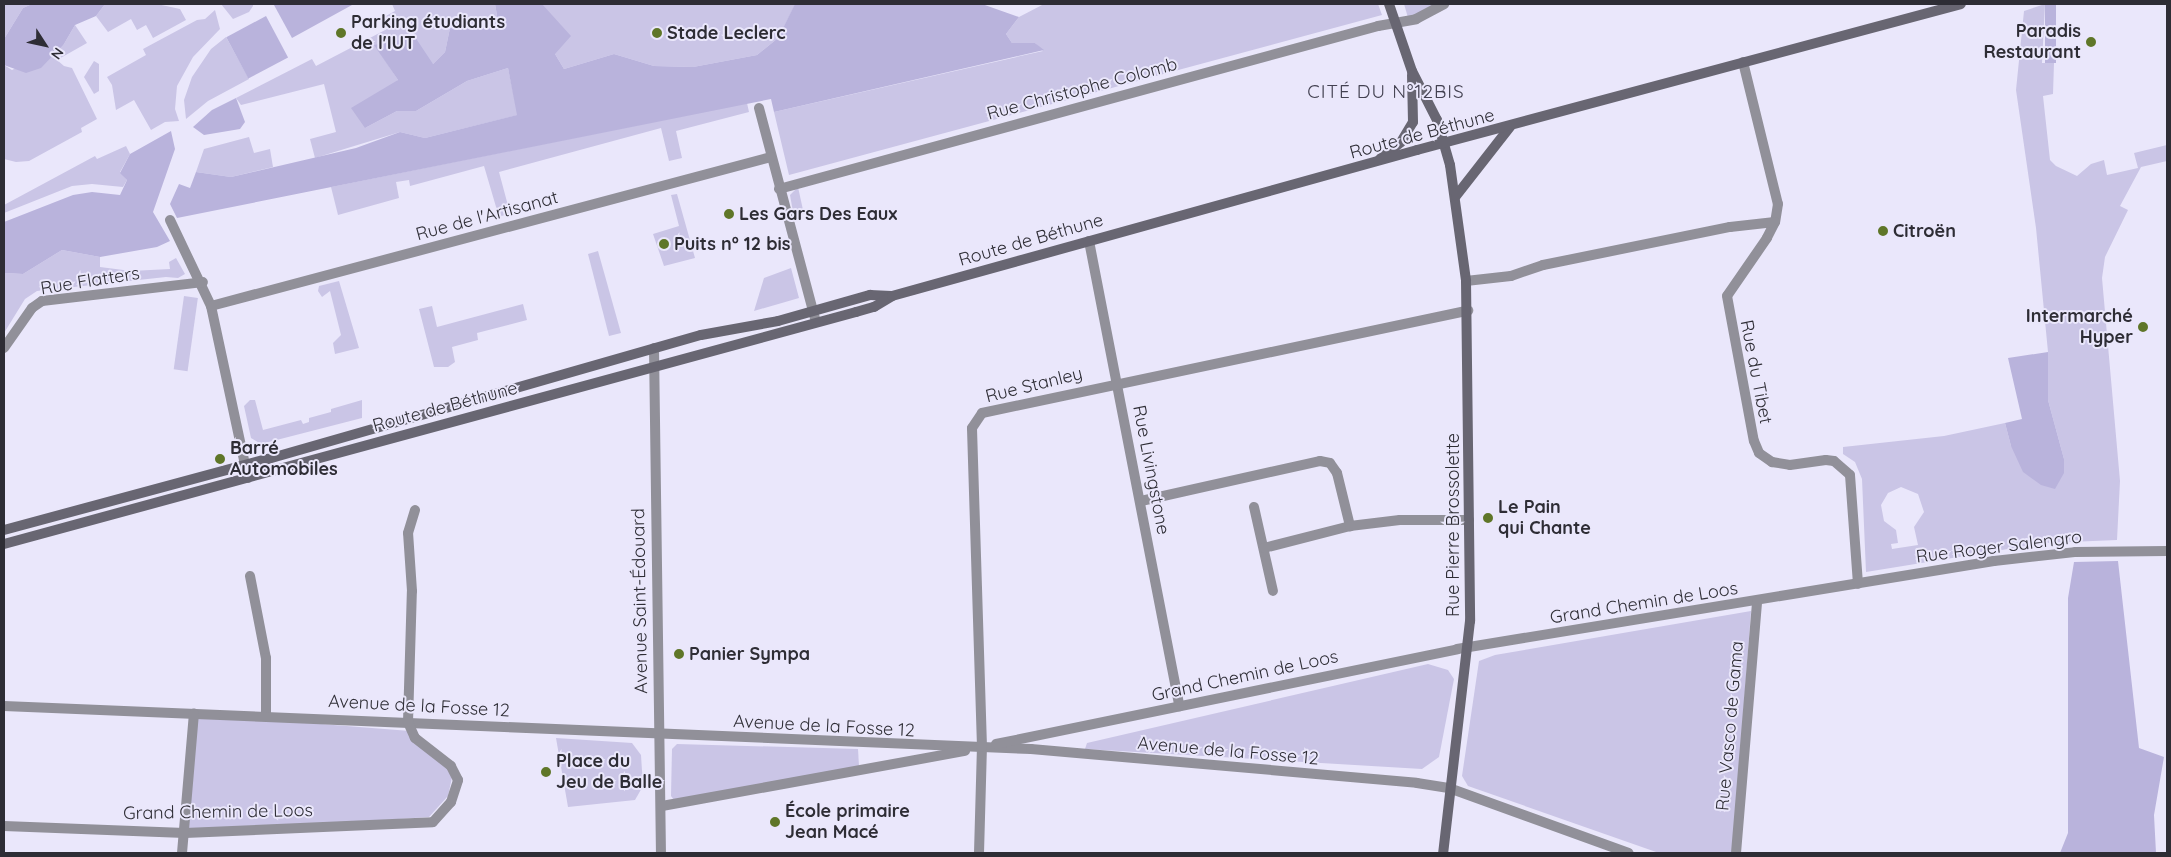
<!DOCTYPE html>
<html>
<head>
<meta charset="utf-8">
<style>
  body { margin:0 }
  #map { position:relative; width:2171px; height:857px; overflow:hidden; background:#eae7fb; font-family:Quicksand,sans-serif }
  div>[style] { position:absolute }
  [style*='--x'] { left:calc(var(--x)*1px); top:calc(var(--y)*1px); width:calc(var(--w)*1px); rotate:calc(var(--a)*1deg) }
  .green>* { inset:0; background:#cac5e6; transform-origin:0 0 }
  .forest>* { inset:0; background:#b9b3dc; transform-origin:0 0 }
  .street>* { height:10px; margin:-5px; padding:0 5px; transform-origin:5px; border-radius:5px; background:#919099 }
  .secondary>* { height:10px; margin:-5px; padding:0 5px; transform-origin:5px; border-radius:5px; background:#686672 }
  .dots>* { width:14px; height:14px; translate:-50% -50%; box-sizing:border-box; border:2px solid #eae7fb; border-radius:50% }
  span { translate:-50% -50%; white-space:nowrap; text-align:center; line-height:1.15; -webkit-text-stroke:4px #eae7fb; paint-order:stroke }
  .poi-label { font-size:18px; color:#2e2d35; font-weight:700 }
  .left { translate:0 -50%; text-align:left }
  .right { translate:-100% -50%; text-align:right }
  .street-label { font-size:18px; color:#2e2d35 }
  .neighbourhood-label { font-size:19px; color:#434151; letter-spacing:1px }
  .frame { position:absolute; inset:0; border:5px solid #2e2d35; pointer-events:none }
  .north { position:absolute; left:20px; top:20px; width:50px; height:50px; -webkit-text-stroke:4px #eae7fb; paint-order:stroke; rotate:125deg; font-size:14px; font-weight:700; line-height:20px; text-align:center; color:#2e2d35 }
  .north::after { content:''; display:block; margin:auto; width:18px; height:22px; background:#2e2d35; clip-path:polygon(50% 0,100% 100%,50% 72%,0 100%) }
</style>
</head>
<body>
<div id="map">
  <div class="green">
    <i style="clip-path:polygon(4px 4px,32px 4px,23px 8px,4px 39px)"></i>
    <i style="clip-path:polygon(105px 4px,157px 4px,180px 9px,186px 20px,153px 38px,146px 25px,137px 30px,131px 19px,108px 32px,96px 16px)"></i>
    <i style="clip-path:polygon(221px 4px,253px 4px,253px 6px,249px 12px,233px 19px)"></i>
    <i style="clip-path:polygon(392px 4px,495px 4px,499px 27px,450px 28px,445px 52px,433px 64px,375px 45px,398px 80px,365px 128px,397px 111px,416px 111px,467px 81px,508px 68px,518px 115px,425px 138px,400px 132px,315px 158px,310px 139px,336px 132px,324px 84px,241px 105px,236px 98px,312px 59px,316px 66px,389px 28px,384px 17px,395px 11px)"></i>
    <i style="clip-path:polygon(542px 4px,795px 4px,795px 5px,778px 38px,757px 55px,693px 67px,654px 66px,614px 54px,564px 69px,555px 54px)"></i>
    <i style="clip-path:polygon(1044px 4px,1378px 4px,1382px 15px,789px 175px,774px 112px,1043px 51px,1035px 43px,1012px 43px,1006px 34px,1019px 17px)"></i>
    <i style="clip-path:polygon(1404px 4px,1444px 4px,1409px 21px)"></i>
    <i style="clip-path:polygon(evenodd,2045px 4px,2042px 63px,2054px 63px,2053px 94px,2043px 96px,2050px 160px,2056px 166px,2077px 176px,2091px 164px,2104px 160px,2107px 175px,2138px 168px,2134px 153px,2167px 145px,2167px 161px,2141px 167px,2120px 206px,2128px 210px,2105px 257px,2102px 278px,2120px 481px,2117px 540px,2045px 543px,1866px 572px,1862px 479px,1855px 462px,1843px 454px,1843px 447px,1944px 436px,2005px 423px,2011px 446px,2064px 459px,2048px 400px,2048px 352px,2036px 228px,2016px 90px,2024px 11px,2045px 4px,1901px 487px,1918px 494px,1924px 512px,1914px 527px,1918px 545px,1892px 549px,1891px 544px,1898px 543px,1896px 530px,1884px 521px,1881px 505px,1888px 493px,1901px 487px)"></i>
    <i style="clip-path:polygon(215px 10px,220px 29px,193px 57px,177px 86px,175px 109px,179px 121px,165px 122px,151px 130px,134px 100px,116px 110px,112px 85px,107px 77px,146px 55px,143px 49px,197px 20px,205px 19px)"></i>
    <i style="clip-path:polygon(75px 25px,87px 43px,57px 60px,64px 66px,72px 68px,97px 119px,81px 128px,82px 132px,29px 161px,16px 162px,4px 159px,4px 65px,12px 70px,64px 44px)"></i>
    <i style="clip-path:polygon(226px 37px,249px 79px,208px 101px,186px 119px,184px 100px,192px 77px,211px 49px)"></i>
    <i style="clip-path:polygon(94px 61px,99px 64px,99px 91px,94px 94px,84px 77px)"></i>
    <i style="clip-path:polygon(747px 103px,749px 112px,676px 131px,682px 158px,669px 161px,661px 128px,499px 172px,510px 213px,499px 217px,484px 166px,410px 186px,409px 180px,396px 182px,399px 198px,338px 215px,331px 187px)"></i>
    <i style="clip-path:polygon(249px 137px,254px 153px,270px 149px,273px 167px,231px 177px,196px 172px,204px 149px)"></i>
    <i style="clip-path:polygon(126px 146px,130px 154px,120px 172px,127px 180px,123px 187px,92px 184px,72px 186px,4px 213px,4px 205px,95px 156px,97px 159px)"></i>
    <i style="clip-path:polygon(798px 187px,803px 210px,793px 212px,790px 195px)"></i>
    <i style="clip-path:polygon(677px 194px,695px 258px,664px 266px,653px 234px,679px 226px,671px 195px)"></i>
    <i style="clip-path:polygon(62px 250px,100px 257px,100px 267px,131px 271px,170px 269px,169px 262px,176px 258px,185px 274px,178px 278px,166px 277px,37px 291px,25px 299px,4px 333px,4px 273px,23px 274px)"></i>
    <i style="clip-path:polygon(598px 251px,621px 333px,609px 336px,588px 254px)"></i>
    <i style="clip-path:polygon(791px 268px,799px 298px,754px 311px,764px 278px)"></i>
    <i style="clip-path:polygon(339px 281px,359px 348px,335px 354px,333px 343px,341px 335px,330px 291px,322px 297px,318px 291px,319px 286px)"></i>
    <i style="left:184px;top:296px;width:14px;height:74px;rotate:8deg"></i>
    <i style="clip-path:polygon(523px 304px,527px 320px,477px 333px,478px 340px,452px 347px,455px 362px,448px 367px,434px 367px,419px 309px,432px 306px,437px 327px)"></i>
    <i style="clip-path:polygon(250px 400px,255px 400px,263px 430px,301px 420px,303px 424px,309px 422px,309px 418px,331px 412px,331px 409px,362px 400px,362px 418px,261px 444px,251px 438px,244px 406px)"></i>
    <i style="clip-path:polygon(1751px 611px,1733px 853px,1659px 853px,1468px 786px,1462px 776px,1479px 661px,1495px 655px)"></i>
    <i style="clip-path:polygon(1428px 664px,1448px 670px,1454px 679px,1439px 757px,1422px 769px,1085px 749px,1087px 743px)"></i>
    <i style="clip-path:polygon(194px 714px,410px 731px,454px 768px,448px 796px,429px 817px,185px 833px)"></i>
    <i style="clip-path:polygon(556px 738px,632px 743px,641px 755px,643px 786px,635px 800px,568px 807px)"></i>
    <i style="clip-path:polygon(677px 744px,858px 749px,859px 766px,674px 800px,671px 796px,672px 749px)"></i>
  </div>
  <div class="forest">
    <i style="clip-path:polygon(32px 4px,105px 4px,96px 16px,75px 25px,64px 44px,41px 68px,26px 73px,4px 65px,4px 39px,23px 8px)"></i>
    <i style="clip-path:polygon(277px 4px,351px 4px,352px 5px,292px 38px,274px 5px)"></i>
    <i style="clip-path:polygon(495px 4px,542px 4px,571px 36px,555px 54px,564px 69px,614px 54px,654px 66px,693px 67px,757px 55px,778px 38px,795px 4px,982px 4px,1019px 17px,1006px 34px,1012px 43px,1035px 43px,1044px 50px,774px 112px,771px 99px,177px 218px,170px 204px,179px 184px,190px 188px,196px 172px,231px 177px,356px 148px,400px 132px,425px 138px,517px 115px,508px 68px,467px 81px,416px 111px,397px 111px,365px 128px,351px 108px,398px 80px,374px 45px,415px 37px,433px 64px,445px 52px,450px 28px,499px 27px)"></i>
    <i style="left:2045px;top:4px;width:11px;height:59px"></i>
    <i style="left:266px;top:16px;width:47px;height:45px;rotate:62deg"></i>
    <i style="clip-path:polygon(236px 98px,245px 122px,240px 129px,204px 135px,193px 127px,212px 110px)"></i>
    <i style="clip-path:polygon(171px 131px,175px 149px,153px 212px,170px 241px,157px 247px,100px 257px,62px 250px,23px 274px,4px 273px,4px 222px,73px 195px,92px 192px,120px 195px,127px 180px,120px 173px,130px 154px)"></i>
    <i style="clip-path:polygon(2048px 352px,2048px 400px,2064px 459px,2064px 473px,2055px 489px,2041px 485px,2023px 472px,2011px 446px,2005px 423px,2022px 419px,2008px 358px)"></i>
    <i style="clip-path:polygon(2118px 561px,2139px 748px,2164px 757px,2154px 815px,2156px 853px,2060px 853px,2068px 833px,2068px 598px,2074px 562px)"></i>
  </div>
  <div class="street">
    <i style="--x:1743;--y:62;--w:146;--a:76.2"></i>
    <i style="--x:1778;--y:204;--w:18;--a:99"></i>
    <i style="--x:1775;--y:222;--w:18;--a:117"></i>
    <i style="--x:1767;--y:238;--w:70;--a:124.6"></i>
    <i style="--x:1727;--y:296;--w:147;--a:79.5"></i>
    <i style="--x:1754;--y:441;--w:13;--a:67"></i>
    <i style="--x:1759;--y:453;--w:16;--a:35"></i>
    <i style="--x:1772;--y:462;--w:18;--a:9"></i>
    <i style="--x:1790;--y:465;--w:36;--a:-8"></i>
    <i style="--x:1826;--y:460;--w:8;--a:7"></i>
    <i style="--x:1834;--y:461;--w:21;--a:41"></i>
    <i style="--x:1850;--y:475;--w:109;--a:85.8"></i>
    <i style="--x:759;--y:108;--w:221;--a:75.1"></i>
    <i style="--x:779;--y:189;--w:621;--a:-15.22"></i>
    <i style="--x:1378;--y:26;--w:39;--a:-10"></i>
    <i style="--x:1416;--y:19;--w:32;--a:-28"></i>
    <i style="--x:170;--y:220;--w:95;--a:64.5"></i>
    <i style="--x:211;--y:306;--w:176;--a:77.9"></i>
    <i style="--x:1089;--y:241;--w:474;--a:79"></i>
    <i style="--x:1466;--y:281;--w:45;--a:-6.3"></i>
    <i style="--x:1511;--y:276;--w:34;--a:-19"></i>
    <i style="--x:1543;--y:265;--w:191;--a:-11.5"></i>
    <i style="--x:1730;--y:227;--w:45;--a:-6.3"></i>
    <i style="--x:211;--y:306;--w:579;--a:-14.9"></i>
    <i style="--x:4;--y:348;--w:49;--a:-55"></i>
    <i style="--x:32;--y:308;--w:12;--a:-35"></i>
    <i style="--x:42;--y:301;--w:162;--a:-6.7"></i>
    <i style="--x:654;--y:348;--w:505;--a:89.21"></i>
    <i style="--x:1141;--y:501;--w:183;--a:-12.6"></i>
    <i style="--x:1320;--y:461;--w:10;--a:11"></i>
    <i style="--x:1330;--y:463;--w:12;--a:55"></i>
    <i style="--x:1337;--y:473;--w:55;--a:76.2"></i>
    <i style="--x:1254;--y:507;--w:86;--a:77.3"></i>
    <i style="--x:1264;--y:548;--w:89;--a:-14.3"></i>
    <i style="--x:1350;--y:526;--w:50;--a:-6.8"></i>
    <i style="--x:1400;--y:520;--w:69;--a:0"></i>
    <i style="--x:250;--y:576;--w:84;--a:79"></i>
    <i style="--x:266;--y:658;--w:58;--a:90"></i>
    <i style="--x:4;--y:706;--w:1028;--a:2.4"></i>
    <i style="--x:1031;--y:749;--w:387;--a:5"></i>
    <i style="--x:1417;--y:783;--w:32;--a:9"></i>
    <i style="--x:1449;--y:788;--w:191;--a:19.9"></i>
    <i style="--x:996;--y:744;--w:471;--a:-11.6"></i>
    <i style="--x:1457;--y:649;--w:544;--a:-9.31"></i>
    <i style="--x:1994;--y:561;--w:81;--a:-6.3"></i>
    <i style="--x:2075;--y:552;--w:92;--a:-0.6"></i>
    <i style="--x:662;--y:806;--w:308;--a:-10.3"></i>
    <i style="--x:4;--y:826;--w:181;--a:2.2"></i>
    <i style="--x:185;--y:833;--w:248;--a:-2.5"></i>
    <i style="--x:433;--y:822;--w:27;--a:-48"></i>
    <i style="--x:451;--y:802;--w:23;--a:-72"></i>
    <i style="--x:458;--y:780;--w:16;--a:-117"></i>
    <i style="--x:451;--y:766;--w:46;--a:-142.1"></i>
    <i style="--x:415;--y:738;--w:17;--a:-114"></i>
    <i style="--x:408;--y:722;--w:131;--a:-88.3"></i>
    <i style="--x:412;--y:591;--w:58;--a:-93.9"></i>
    <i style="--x:408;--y:533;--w:24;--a:-73"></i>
    <i style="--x:182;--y:853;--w:140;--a:-85.1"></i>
    <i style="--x:979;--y:853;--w:106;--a:-88.4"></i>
    <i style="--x:982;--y:747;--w:319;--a:-91.8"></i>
    <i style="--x:972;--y:428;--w:18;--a:-56"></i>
    <i style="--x:982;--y:413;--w:497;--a:-11.9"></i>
    <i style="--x:1736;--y:853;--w:253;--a:-85.2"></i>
  </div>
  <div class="secondary">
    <i style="--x:1389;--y:4;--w:71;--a:71.1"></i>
    <i style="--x:1412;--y:71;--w:55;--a:63"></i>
    <i style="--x:1437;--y:120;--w:47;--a:73.9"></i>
    <i style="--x:1450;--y:165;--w:117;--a:82.1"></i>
    <i style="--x:1466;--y:281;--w:340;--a:89.3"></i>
    <i style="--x:1470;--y:621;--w:234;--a:96.6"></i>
    <i style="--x:1380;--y:159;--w:27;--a:-39"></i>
    <i style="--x:1401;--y:142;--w:23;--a:-59"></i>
    <i style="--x:1413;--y:122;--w:47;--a:-91.2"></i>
    <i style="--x:1456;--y:196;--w:88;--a:-52"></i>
    <i style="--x:4;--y:530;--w:273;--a:-15.1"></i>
    <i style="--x:268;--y:459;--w:450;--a:-16"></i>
    <i style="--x:701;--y:335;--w:78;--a:-10.3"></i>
    <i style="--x:778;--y:321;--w:96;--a:-15.8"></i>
    <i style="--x:870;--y:295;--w:21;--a:3"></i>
    <i style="--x:4;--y:544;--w:883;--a:-15.23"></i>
    <i style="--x:856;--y:312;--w:19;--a:-16"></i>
    <i style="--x:874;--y:307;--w:21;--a:-31"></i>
    <i style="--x:892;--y:296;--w:545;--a:-15.54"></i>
    <i style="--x:1417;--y:150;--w:563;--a:-15.02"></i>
  </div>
  <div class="dots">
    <i style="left:341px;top:33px;background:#5f7628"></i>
    <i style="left:657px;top:33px;background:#5f7628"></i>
    <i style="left:2091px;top:42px;background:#5f7628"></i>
    <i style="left:729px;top:214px;background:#5f7628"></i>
    <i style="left:1883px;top:231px;background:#5f7628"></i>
    <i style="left:664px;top:244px;background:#5f7628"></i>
    <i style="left:2143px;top:327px;background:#5f7628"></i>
    <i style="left:220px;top:459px;background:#5f7628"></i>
    <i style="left:1488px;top:518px;background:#5f7628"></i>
    <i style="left:679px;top:654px;background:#5f7628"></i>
    <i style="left:546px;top:772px;background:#5f7628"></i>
    <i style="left:775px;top:822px;background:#5f7628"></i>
  </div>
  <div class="poi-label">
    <span class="left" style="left:351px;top:33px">Parking étudiants<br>de l'IUT</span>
    <span class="right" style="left:2081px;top:42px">Paradis<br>Restaurant</span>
    <span class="left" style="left:667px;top:33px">Stade Leclerc</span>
    <span class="left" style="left:739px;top:214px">Les Gars Des Eaux</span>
    <span class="left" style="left:1893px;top:231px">Citroën</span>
    <span class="left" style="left:674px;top:244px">Puits n° 12 bis</span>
    <span class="right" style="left:2133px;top:327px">Intermarché<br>Hyper</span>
    <span class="left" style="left:230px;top:459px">Barré<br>Automobiles</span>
    <span class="left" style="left:1498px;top:518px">Le Pain<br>qui Chante</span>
    <span class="left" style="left:689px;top:654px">Panier Sympa</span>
    <span class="left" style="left:556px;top:772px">Place du<br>Jeu de Balle</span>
    <span class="left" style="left:785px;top:822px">École primaire<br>Jean Macé</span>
  </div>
  <div class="street-label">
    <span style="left:1082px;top:89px;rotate:-15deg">Rue Christophe Colomb</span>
    <span style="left:1422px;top:134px;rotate:-15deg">Route de Béthune</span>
    <span style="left:487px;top:216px;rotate:-15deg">Rue de l'Artisanat</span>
    <span style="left:1031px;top:240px;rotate:-16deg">Route de Béthune</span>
    <span style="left:90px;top:281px;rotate:-9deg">Rue Flatters</span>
    <span style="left:1756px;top:372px;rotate:79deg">Rue du Tibet</span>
    <span style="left:1034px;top:385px;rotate:-14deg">Rue Stanley</span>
    <span style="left:445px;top:407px;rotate:-15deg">Route de Béthune</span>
    <span style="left:1151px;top:470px;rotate:79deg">Rue Livingstone</span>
    <span style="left:1453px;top:525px;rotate:-90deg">Rue Pierre Brossolette</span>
    <span style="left:1999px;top:547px;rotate:-7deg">Rue Roger Salengro</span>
    <span style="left:640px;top:601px;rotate:-91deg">Avenue Saint-Édouard</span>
    <span style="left:1644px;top:603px;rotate:-9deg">Grand Chemin de Loos</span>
    <span style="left:1245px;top:676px;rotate:-12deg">Grand Chemin de Loos</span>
    <span style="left:419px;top:706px;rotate:3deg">Avenue de la Fosse 12</span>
    <span style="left:824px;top:726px;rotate:3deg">Avenue de la Fosse 12</span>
    <span style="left:1730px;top:726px;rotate:-85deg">Rue Vasco de Gama</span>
    <span style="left:1228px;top:751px;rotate:5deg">Avenue de la Fosse 12</span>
    <span style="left:218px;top:812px;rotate:-1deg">Grand Chemin de Loos</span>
  </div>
  <div class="neighbourhood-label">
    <span style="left:1386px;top:92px">CITÉ DU N°12BIS</span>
  </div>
  <div class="frame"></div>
  <div class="north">N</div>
</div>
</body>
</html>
